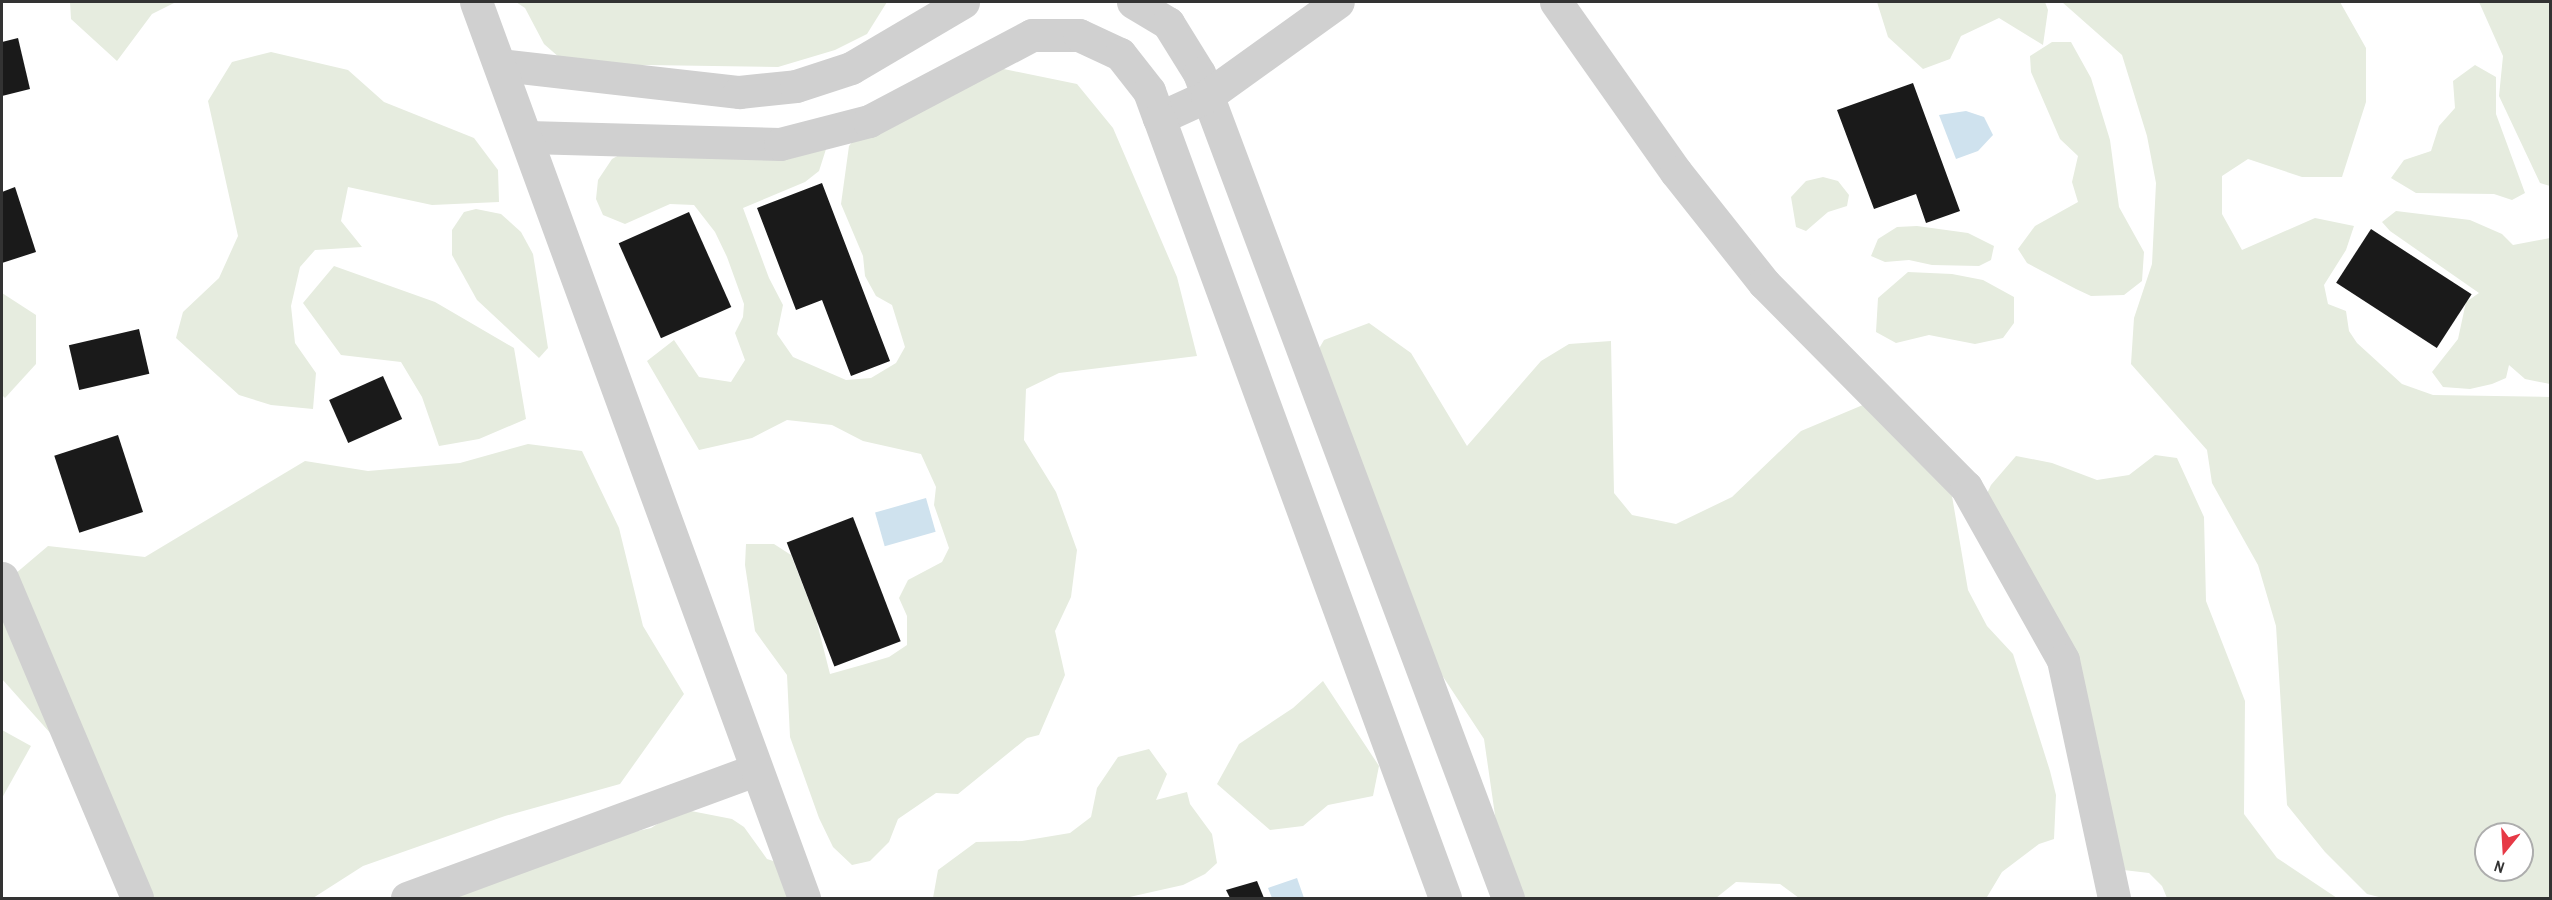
<!DOCTYPE html>
<html>
<head>
<meta charset="utf-8">
<style>
  body { margin:0 }
  #map { position:relative; width:2552px; height:900px; overflow:hidden; background:#fff; font-family:"Archivo Narrow",sans-serif }
  div>[style] { position:absolute }
  [style*='--x'] { left:calc(var(--x)*1px); top:calc(var(--y)*1px); width:calc(var(--w)*1px); rotate:calc(var(--a)*1deg) }
  .green>* { inset:0; background:#e6ecdf }
  .water>* { inset:0; background:#cfe2ee; transform-origin:0 0 }
  .building>* { inset:0; background:#1a1a1a; transform-origin:0 0 }
  .minor>* { height:33px; margin:-16.5px; padding:0 16.5px; transform-origin:16.5px; border-radius:16.5px; background:#d0d0d0 }
  .tertiary>* { height:33px; margin:-16.5px; padding:0 16.5px; transform-origin:16.5px; border-radius:16.5px; background:#d0d0d0 }
  span { translate:-50% -50%; white-space:nowrap; text-align:center; line-height:1.15; -webkit-text-stroke:6px #fff; paint-order:stroke }
  .frame { position:absolute; inset:0; border:3px solid #333; pointer-events:none }
  .north { position:absolute; left:2474px; top:822px; width:60px; height:60px; box-sizing:border-box; background:#fff; border:2px solid #adadad; border-radius:50%; rotate:198deg; font-size:16px; font-weight:700; line-height:24px; text-align:center; color:#333 }
  .north::after { content:''; display:block; margin:auto; width:21px; height:27px; background:#e63946; clip-path:polygon(50% 0,100% 100%,50% 72%,0 100%) }
</style>
</head>
<body>
<div id="map">
  <div class="green">
    <i style="clip-path:polygon(70px 2px,176px 2px,152px 14px,117px 61px,71px 19px)"></i>
    <i style="clip-path:polygon(516px 2px,887px 2px,867px 34px,835px 50px,778px 67px,646px 65px,576px 72px,544px 44px,525px 8px)"></i>
    <i style="clip-path:polygon(1877px 2px,2045px 2px,2048px 10px,2043px 45px,1999px 18px,1961px 36px,1950px 59px,1923px 69px,1888px 37px)"></i>
    <i style="clip-path:polygon(evenodd,2062px 2px,2340px 2px,2366px 48px,2366px 102px,2342px 177px,2302px 177px,2248px 159px,2222px 176px,2222px 214px,2242px 250px,2315px 218px,2354px 226px,2346px 250px,2324px 285px,2328px 304px,2346px 311px,2349px 331px,2357px 343px,2402px 384px,2433px 395px,2550px 397px,2550px 898px,2383px 898px,2367px 894px,2325px 852px,2287px 805px,2276px 626px,2258px 565px,2212px 483px,2207px 450px,2131px 364px,2134px 318px,2152px 264px,2156px 183px,2147px 136px,2122px 55px,2062px 2px,2486px 834px,2522px 834px,2522px 870px,2486px 870px,2486px 834px)"></i>
    <i style="clip-path:polygon(2479px 2px,2550px 2px,2550px 186px,2540px 183px,2499px 96px,2503px 56px)"></i>
    <i style="clip-path:polygon(2052px 42px,2071px 42px,2091px 78px,2110px 140px,2119px 207px,2144px 252px,2142px 281px,2124px 295px,2091px 296px,2076px 289px,2027px 263px,2018px 249px,2035px 226px,2078px 202px,2072px 182px,2078px 156px,2060px 139px,2031px 72px,2030px 56px)"></i>
    <i style="clip-path:polygon(271px 52px,348px 70px,384px 102px,474px 138px,498px 170px,499px 202px,432px 205px,348px 187px,341px 221px,362px 247px,315px 250px,300px 267px,291px 306px,295px 343px,316px 373px,313px 409px,271px 405px,239px 395px,176px 338px,183px 312px,219px 278px,238px 236px,208px 101px,232px 62px)"></i>
    <i style="clip-path:polygon(2475px 65px,2496px 77px,2496px 114px,2525px 193px,2512px 200px,2494px 194px,2416px 193px,2391px 178px,2404px 160px,2431px 151px,2439px 126px,2455px 108px,2453px 81px)"></i>
    <i style="clip-path:polygon(999px 68px,1077px 84px,1113px 128px,1177px 277px,1197px 356px,1059px 373px,1026px 389px,1024px 440px,1056px 492px,1077px 550px,1071px 597px,1055px 631px,1065px 675px,1039px 735px,1027px 738px,958px 794px,936px 793px,898px 819px,889px 842px,870px 861px,852px 865px,833px 847px,819px 818px,790px 737px,787px 675px,755px 631px,745px 565px,746px 544px,774px 544px,791px 555px,816px 619px,830px 674px,862px 665px,889px 657px,907px 645px,907px 616px,899px 598px,908px 580px,942px 562px,949px 548px,934px 505px,936px 487px,921px 454px,863px 441px,832px 425px,787px 420px,752px 438px,699px 450px,647px 361px,674px 340px,699px 377px,731px 382px,745px 360px,735px 333px,743px 317px,744px 304px,727px 257px,715px 232px,694px 205px,670px 204px,625px 224px,603px 215px,596px 199px,598px 180px,612px 159px,628px 150px,827px 146px,819px 171px,805px 182px,743px 208px,769px 278px,783px 305px,777px 334px,793px 357px,846px 380px,871px 378px,896px 363px,905px 347px,892px 305px,876px 296px,865px 276px,863px 256px,841px 204px,849px 146px,860px 132px)"></i>
    <i style="clip-path:polygon(1823px 177px,1838px 181px,1849px 195px,1847px 206px,1828px 212px,1806px 231px,1796px 227px,1791px 197px,1806px 181px)"></i>
    <i style="clip-path:polygon(476px 209px,501px 214px,521px 232px,533px 254px,548px 348px,539px 358px,477px 300px,452px 255px,452px 230px,464px 212px)"></i>
    <i style="clip-path:polygon(2396px 211px,2470px 220px,2502px 234px,2513px 245px,2550px 238px,2550px 384px,2525px 379px,2509px 365px,2506px 378px,2492px 384px,2470px 389px,2443px 387px,2432px 372px,2458px 339px,2466px 302px,2479px 293px,2390px 231px,2382px 222px)"></i>
    <i style="clip-path:polygon(1917px 226px,1968px 233px,1994px 246px,1991px 260px,1979px 266px,1932px 265px,1909px 260px,1885px 262px,1871px 256px,1878px 239px,1897px 227px)"></i>
    <i style="clip-path:polygon(334px 266px,435px 302px,514px 348px,526px 419px,479px 439px,439px 446px,422px 397px,401px 362px,341px 355px,303px 303px)"></i>
    <i style="clip-path:polygon(1908px 272px,1952px 274px,1983px 280px,2014px 297px,2014px 323px,2003px 338px,1975px 344px,1929px 335px,1896px 343px,1876px 332px,1878px 298px)"></i>
    <i style="clip-path:polygon(2px 293px,36px 315px,36px 364px,5px 398px,2px 395px)"></i>
    <i style="clip-path:polygon(1369px 323px,1411px 353px,1467px 446px,1541px 361px,1569px 344px,1611px 341px,1614px 493px,1632px 515px,1676px 524px,1732px 497px,1801px 431px,1870px 402px,1952px 496px,1968px 590px,1987px 626px,2013px 654px,2050px 771px,2056px 795px,2054px 839px,2039px 844px,2002px 872px,1987px 897px,1982px 898px,1799px 898px,1780px 884px,1736px 882px,1716px 898px,1507px 898px,1484px 739px,1434px 663px,1310px 364px,1324px 340px)"></i>
    <i style="clip-path:polygon(528px 444px,582px 451px,619px 528px,643px 626px,684px 694px,620px 784px,505px 816px,363px 866px,313px 898px,131px 898px,68px 753px,2px 679px,2px 585px,48px 546px,145px 557px,305px 461px,368px 471px,460px 463px)"></i>
    <i style="clip-path:polygon(2155px 455px,2177px 458px,2204px 517px,2206px 601px,2245px 701px,2244px 814px,2277px 858px,2337px 898px,2167px 898px,2162px 886px,2149px 873px,2115px 869px,2077px 715px,1976px 517px,1991px 485px,2016px 456px,2052px 463px,2097px 480px,2129px 475px)"></i>
    <i style="clip-path:polygon(1323px 681px,1379px 766px,1373px 796px,1328px 805px,1303px 826px,1270px 830px,1217px 784px,1239px 744px,1293px 708px)"></i>
    <i style="clip-path:polygon(2px 730px,31px 746px,2px 798px)"></i>
    <i style="clip-path:polygon(1149px 749px,1167px 774px,1156px 800px,1187px 792px,1190px 804px,1212px 834px,1217px 863px,1205px 874px,1183px 885px,1125px 898px,933px 898px,938px 870px,976px 842px,1022px 841px,1070px 833px,1091px 817px,1097px 788px,1118px 757px)"></i>
    <i style="clip-path:polygon(691px 811px,732px 819px,744px 827px,767px 859px,792px 867px,792px 898px,441px 898px,620px 835px,651px 828px,675px 813px)"></i>
  </div>
  <div class="water">
    <i style="clip-path:polygon(1966px 111px,1984px 117px,1993px 135px,1978px 151px,1956px 159px,1939px 115px)"></i>
    <i style="left:926px;top:498px;width:35px;height:53px;rotate:74deg"></i>
    <i style="clip-path:polygon(1297px 878px,1304px 898px,1272px 898px,1268px 888px)"></i>
  </div>
  <div class="building">
    <i style="clip-path:polygon(18px 38px,30px 89px,2px 96px,2px 42px)"></i>
    <i style="clip-path:polygon(1913px 83px,1960px 211px,1926px 223px,1916px 194px,1874px 209px,1837px 110px)"></i>
    <i style="clip-path:polygon(822px 183px,890px 361px,851px 376px,822px 300px,796px 310px,757px 208px)"></i>
    <i style="clip-path:polygon(15px 187px,36px 252px,2px 263px,2px 192px)"></i>
    <i style="left:689px;top:212px;width:104px;height:77px;rotate:66deg"></i>
    <i style="left:2371px;top:229px;width:120px;height:64px;rotate:33deg"></i>
    <i style="left:139px;top:329px;width:46px;height:72px;rotate:77deg"></i>
    <i style="left:383px;top:376px;width:47px;height:59px;rotate:66deg"></i>
    <i style="left:118px;top:435px;width:81px;height:67px;rotate:72deg"></i>
    <i style="left:853px;top:517px;width:133px;height:71px;rotate:69deg"></i>
    <i style="clip-path:polygon(1257px 881px,1264px 898px,1230px 898px,1226px 890px)"></i>
  </div>
  <div class="minor">
    <i style="--x:1133;--y:2;--w:41;--a:31"></i>
    <i style="--x:1168;--y:23;--w:59;--a:58.2"></i>
    <i style="--x:1199;--y:73;--w:881;--a:69.47"></i>
    <i style="--x:1556;--y:2;--w:208;--a:54.8"></i>
    <i style="--x:1676;--y:172;--w:142;--a:51.6"></i>
    <i style="--x:1764;--y:283;--w:287;--a:45.3"></i>
    <i style="--x:1966;--y:487;--w:198;--a:60.7"></i>
    <i style="--x:2063;--y:660;--w:243;--a:77.9"></i>
    <i style="--x:501;--y:65;--w:240;--a:6.5"></i>
    <i style="--x:739;--y:92;--w:57;--a:-6"></i>
    <i style="--x:796;--y:86;--w:58;--a:-18.1"></i>
    <i style="--x:851;--y:68;--w:130;--a:-30.5"></i>
    <i style="--x:1159;--y:118;--w:53;--a:-24.6"></i>
    <i style="--x:1207;--y:96;--w:161;--a:-35.7"></i>
    <i style="--x:528;--y:137;--w:252;--a:1.6"></i>
    <i style="--x:780;--y:144;--w:92;--a:-14.5"></i>
    <i style="--x:869;--y:121;--w:184;--a:-27.8"></i>
    <i style="--x:1032;--y:35;--w:47;--a:0"></i>
    <i style="--x:1079;--y:35;--w:45;--a:24.9"></i>
    <i style="--x:1120;--y:54;--w:47;--a:51.9"></i>
    <i style="--x:1149;--y:91;--w:29;--a:70"></i>
    <i style="--x:1159;--y:118;--w:831;--a:69.86"></i>
    <i style="--x:2;--y:578;--w:347;--a:67.1"></i>
    <i style="--x:407;--y:898;--w:370;--a:-20.2"></i>
  </div>
  <div class="tertiary">
    <i style="--x:476;--y:2;--w:954;--a:69.89"></i>
  </div>
  <div class="frame"></div>
  <div class="north">N</div>
</div>
</body>
</html>
